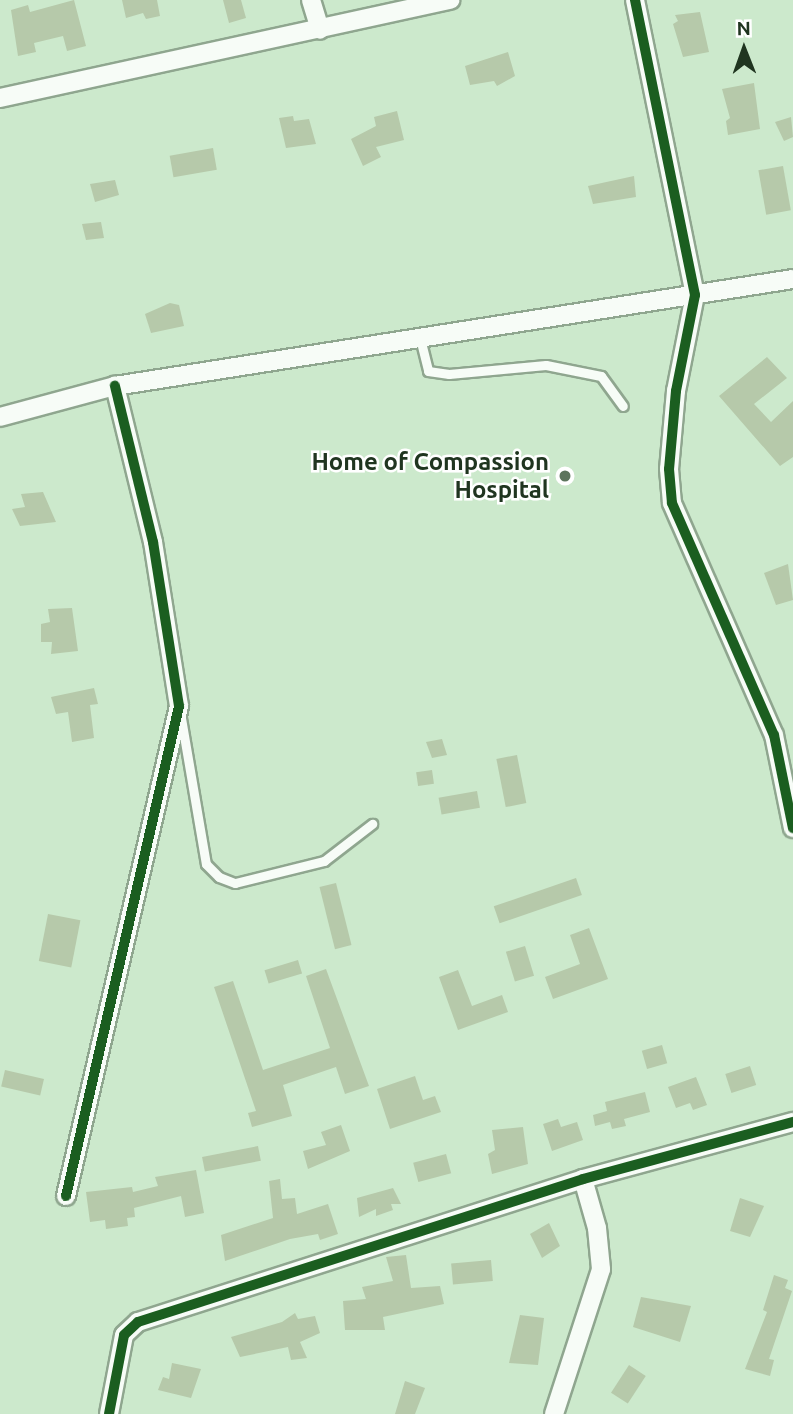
<!DOCTYPE html>
<html>
<head>
<meta charset="utf-8">
<style>
  body { margin:0 }
  #map { position:relative; width:793px; height:1414px; overflow:hidden; background:#cce9cc; font-family:Ubuntu,sans-serif }
  div>[style] { position:absolute }
  [style*='--x'] { left:calc(var(--x)*1px); top:calc(var(--y)*1px); width:calc(var(--w)*1px); rotate:calc(var(--a)*1deg) }
  .building>* { inset:0; background:#b6c9aa; transform-origin:0 0 }
  .roads { filter:drop-shadow(2px 0 #8fa68f) drop-shadow(-2px 0 #8fa68f) drop-shadow(0 2px #8fa68f) drop-shadow(0 -2px #8fa68f) }
  .lane>* { height:9px; margin:-4.5px; padding:0 4.5px; transform-origin:4.5px; border-radius:4.5px; background:#f7fcf7 }
  .street>* { height:18px; margin:-9px; padding:0 9px; transform-origin:9px; border-radius:9px; background:#f7fcf7 }
  .cycleway>* { height:10px; margin:-5px; padding:0 5px; transform-origin:5px; border-radius:5px; background:#1b5e20 }
  .dots>* { width:19px; height:19px; translate:-50% -50%; box-sizing:border-box; border:4px solid #fff; border-radius:50% }
  span { translate:-50% -50%; white-space:nowrap; text-align:center; line-height:1.15; -webkit-text-stroke:5px #fff; paint-order:stroke }
  .poi-label { font-size:24px; color:#203520; font-weight:700 }
  .right { translate:-100% -50%; text-align:right }
  .north { position:absolute; left:709px; top:14px; width:70px; height:70px; -webkit-text-stroke:5px #fff; paint-order:stroke; rotate:359deg; font-size:19px; font-weight:700; line-height:28px; text-align:center; color:#203520 }
  .north::after { content:''; display:block; margin:auto; width:24px; height:32px; background:#203520; clip-path:polygon(50% 0,100% 100%,50% 72%,0 100%) }
</style>
</head>
<body>
<div id="map">
  <div class="building">
    <i style="clip-path:polygon(74px 0,86px 46px,67px 51px,63px 36px,34px 43px,36px 52px,18px 56px,11px 10px,28px 5px,30px 12px)"></i>
    <i style="clip-path:polygon(122px 0,157px 0,160px 16px,146px 19px,143px 13px,126px 18px)"></i>
    <i style="clip-path:polygon(223px 0,241px 0,246px 18px,229px 23px)"></i>
    <i style="clip-path:polygon(700px 12px,709px 52px,683px 57px,673px 24px,678px 21px,675px 15px)"></i>
    <i style="clip-path:polygon(508px 52px,515px 76px,497px 86px,494px 81px,470px 85px,465px 66px)"></i>
    <i style="clip-path:polygon(754px 83px,760px 129px,728px 135px,726px 121px,730px 118px,722px 89px)"></i>
    <i style="clip-path:polygon(397px 111px,404px 140px,376px 147px,381px 157px,363px 166px,351px 139px,376px 126px,374px 117px)"></i>
    <i style="clip-path:polygon(293px 116px,294px 121px,309px 119px,316px 144px,286px 148px,279px 118px)"></i>
    <i style="clip-path:polygon(791px 117px,793px 137px,784px 141px,775px 122px)"></i>
    <i style="left:213px;top:148px;width:22px;height:44px;rotate:80deg"></i>
    <i style="left:783px;top:166px;width:45px;height:25px;rotate:80deg"></i>
    <i style="clip-path:polygon(634px 176px,636px 197px,593px 204px,588px 186px)"></i>
    <i style="clip-path:polygon(115px 180px,119px 195px,95px 202px,90px 184px)"></i>
    <i style="clip-path:polygon(101px 222px,104px 238px,86px 240px,82px 224px)"></i>
    <i style="clip-path:polygon(170px 303px,179px 305px,184px 326px,151px 333px,145px 314px)"></i>
    <i style="clip-path:polygon(767px 357px,787px 378px,754px 404px,771px 422px,793px 401px,793px 457px,780px 466px,719px 396px)"></i>
    <i style="clip-path:polygon(43px 492px,56px 522px,20px 526px,12px 509px,25px 507px,21px 494px)"></i>
    <i style="clip-path:polygon(788px 564px,793px 600px,776px 605px,764px 573px)"></i>
    <i style="clip-path:polygon(72px 608px,78px 651px,51px 654px,52px 642px,41px 642px,41px 624px,50px 622px,48px 609px)"></i>
    <i style="clip-path:polygon(94px 688px,98px 704px,90px 705px,94px 738px,72px 742px,68px 712px,56px 714px,51px 697px)"></i>
    <i style="clip-path:polygon(442px 739px,447px 755px,432px 758px,426px 742px)"></i>
    <i style="left:517px;top:755px;width:49px;height:21px;rotate:79deg"></i>
    <i style="left:432px;top:770px;width:14px;height:16px;rotate:82deg"></i>
    <i style="left:477px;top:791px;width:17px;height:39px;rotate:80deg"></i>
    <i style="left:576px;top:878px;width:18px;height:87px;rotate:71deg"></i>
    <i style="left:336px;top:883px;width:64px;height:17px;rotate:76deg"></i>
    <i style="left:48px;top:914px;width:33px;height:48px;rotate:11deg"></i>
    <i style="clip-path:polygon(589px 928px,608px 979px,553px 999px,545px 977px,580px 964px,570px 935px)"></i>
    <i style="left:525px;top:946px;width:31px;height:20px;rotate:73deg"></i>
    <i style="left:298px;top:960px;width:14px;height:35px;rotate:73deg"></i>
    <i style="clip-path:polygon(326px 969px,369px 1086px,345px 1094px,336px 1067px,283px 1085px,292px 1116px,252px 1127px,248px 1113px,256px 1111px,214px 987px,233px 981px,263px 1070px,330px 1048px,306px 976px)"></i>
    <i style="clip-path:polygon(458px 970px,472px 1006px,502px 995px,508px 1012px,458px 1030px,439px 977px)"></i>
    <i style="left:662px;top:1045px;width:19px;height:21px;rotate:74deg"></i>
    <i style="left:750px;top:1066px;width:20px;height:26px;rotate:72deg"></i>
    <i style="left:5px;top:1070px;width:40px;height:17px;rotate:13deg"></i>
    <i style="clip-path:polygon(415px 1076px,423px 1100px,435px 1096px,441px 1112px,390px 1129px,377px 1089px)"></i>
    <i style="clip-path:polygon(696px 1077px,707px 1105px,693px 1110px,690px 1103px,676px 1108px,668px 1087px)"></i>
    <i style="clip-path:polygon(645px 1092px,650px 1112px,624px 1119px,626px 1126px,612px 1129px,610px 1122px,595px 1126px,593px 1115px,607px 1111px,605px 1102px)"></i>
    <i style="clip-path:polygon(558px 1119px,561px 1127px,577px 1122px,583px 1140px,552px 1151px,543px 1124px)"></i>
    <i style="clip-path:polygon(341px 1125px,350px 1151px,308px 1169px,303px 1151px,326px 1145px,321px 1132px)"></i>
    <i style="clip-path:polygon(523px 1127px,528px 1164px,492px 1174px,488px 1154px,495px 1150px,492px 1130px)"></i>
    <i style="left:258px;top:1146px;width:15px;height:57px;rotate:79deg"></i>
    <i style="left:446px;top:1154px;width:20px;height:34px;rotate:75deg"></i>
    <i style="clip-path:polygon(196px 1170px,204px 1213px,185px 1217px,181px 1196px,134px 1208px,135px 1217px,127px 1218px,128px 1226px,106px 1229px,105px 1220px,90px 1222px,86px 1192px,132px 1187px,133px 1192px,158px 1186px,155px 1177px)"></i>
    <i style="clip-path:polygon(280px 1179px,282px 1199px,295px 1198px,297px 1214px,328px 1204px,338px 1234px,320px 1240px,318px 1234px,290px 1239px,225px 1261px,221px 1235px,273px 1218px,269px 1181px)"></i>
    <i style="clip-path:polygon(393px 1188px,401px 1204px,391px 1204px,393px 1210px,376px 1216px,376px 1209px,359px 1217px,357px 1198px)"></i>
    <i style="clip-path:polygon(740px 1198px,764px 1206px,750px 1237px,730px 1231px)"></i>
    <i style="clip-path:polygon(549px 1223px,560px 1246px,542px 1258px,530px 1234px)"></i>
    <i style="clip-path:polygon(406px 1255px,411px 1288px,440px 1286px,444px 1304px,383px 1317px,385px 1330px,345px 1330px,343px 1301px,366px 1299px,362px 1287px,393px 1281px,386px 1257px)"></i>
    <i style="left:491px;top:1260px;width:21px;height:40px;rotate:85deg"></i>
    <i style="clip-path:polygon(774px 1275px,788px 1280px,785px 1288px,792px 1291px,769px 1359px,774px 1360px,770px 1376px,745px 1369px,767px 1312px,763px 1310px)"></i>
    <i style="clip-path:polygon(641px 1297px,691px 1306px,680px 1342px,633px 1327px)"></i>
    <i style="clip-path:polygon(295px 1313px,298px 1319px,315px 1316px,320px 1333px,300px 1342px,307px 1358px,291px 1360px,288px 1347px,240px 1357px,231px 1337px,282px 1322px)"></i>
    <i style="clip-path:polygon(520px 1315px,544px 1318px,538px 1365px,509px 1363px)"></i>
    <i style="clip-path:polygon(172px 1363px,201px 1369px,191px 1398px,158px 1390px,163px 1377px,169px 1379px)"></i>
    <i style="left:629px;top:1365px;width:20px;height:33px;rotate:33deg"></i>
    <i style="clip-path:polygon(405px 1381px,425px 1388px,415px 1414px,395px 1414px)"></i>
  </div>
  <div class="roads">
    <div class="lane">
      <i style="--x:420;--y:338;--w:34;--a:76"></i>
      <i style="--x:428;--y:371;--w:21;--a:8"></i>
      <i style="--x:449;--y:374;--w:97;--a:-5.3"></i>
      <i style="--x:546;--y:365;--w:56;--a:11.3"></i>
      <i style="--x:601;--y:376;--w:37;--a:54"></i>
      <i style="--x:181;--y:718;--w:148;--a:80.3"></i>
      <i style="--x:206;--y:864;--w:18;--a:45"></i>
      <i style="--x:219;--y:877;--w:17;--a:21"></i>
      <i style="--x:235;--y:883;--w:92;--a:-13.9"></i>
      <i style="--x:324;--y:861;--w:61;--a:-37.6"></i>
    </div>
    <div class="street">
      <i style="--x:311;--y:0;--w:31;--a:73"></i>
      <i style="--x:635;--y:0;--w:301;--a:78.5"></i>
      <i style="--x:695;--y:295;--w:98;--a:101.2"></i>
      <i style="--x:676;--y:391;--w:78;--a:95.1"></i>
      <i style="--x:669;--y:469;--w:34;--a:85"></i>
      <i style="--x:672;--y:503;--w:253;--a:66.3"></i>
      <i style="--x:774;--y:735;--w:95;--a:78.5"></i>
      <i style="--x:0;--y:98;--w:461;--a:-12.3"></i>
      <i style="--x:0;--y:417;--w:119;--a:-15.1"></i>
      <i style="--x:115;--y:386;--w:686;--a:-8.97"></i>
      <i style="--x:66;--y:1196;--w:503;--a:-77.01"></i>
      <i style="--x:179;--y:706;--w:166;--a:-99"></i>
      <i style="--x:153;--y:542;--w:161;--a:-103.7"></i>
      <i style="--x:109;--y:1414;--w:80;--a:-79.2"></i>
      <i style="--x:124;--y:1335;--w:19;--a:-43"></i>
      <i style="--x:138;--y:1322;--w:467;--a:-17.8"></i>
      <i style="--x:583;--y:1179;--w:218;--a:-15.2"></i>
      <i style="--x:554;--y:1414;--w:152;--a:-72"></i>
      <i style="--x:601;--y:1269;--w:41;--a:-95.6"></i>
      <i style="--x:597;--y:1228;--w:51;--a:-105.9"></i>
    </div>
  </div>
  <div class="cycleway">
    <i style="--x:635;--y:0;--w:301;--a:78.5"></i>
    <i style="--x:695;--y:295;--w:98;--a:101.2"></i>
    <i style="--x:676;--y:391;--w:78;--a:95.1"></i>
    <i style="--x:669;--y:469;--w:34;--a:85"></i>
    <i style="--x:672;--y:503;--w:253;--a:66.3"></i>
    <i style="--x:774;--y:735;--w:95;--a:78.5"></i>
    <i style="--x:66;--y:1196;--w:503;--a:-77.01"></i>
    <i style="--x:179;--y:706;--w:166;--a:-99"></i>
    <i style="--x:153;--y:542;--w:161;--a:-103.7"></i>
    <i style="--x:109;--y:1414;--w:80;--a:-79.2"></i>
    <i style="--x:124;--y:1335;--w:19;--a:-43"></i>
    <i style="--x:138;--y:1322;--w:467;--a:-17.8"></i>
    <i style="--x:583;--y:1179;--w:218;--a:-15.2"></i>
  </div>
  <div class="dots">
    <i style="left:565px;top:476px;background:#5c745c"></i>
  </div>
  <div class="poi-label">
    <span class="right" style="left:549px;top:476px">Home of Compassion<br>Hospital</span>
  </div>
  <div class="north">N</div>
</div>
</body>
</html>
